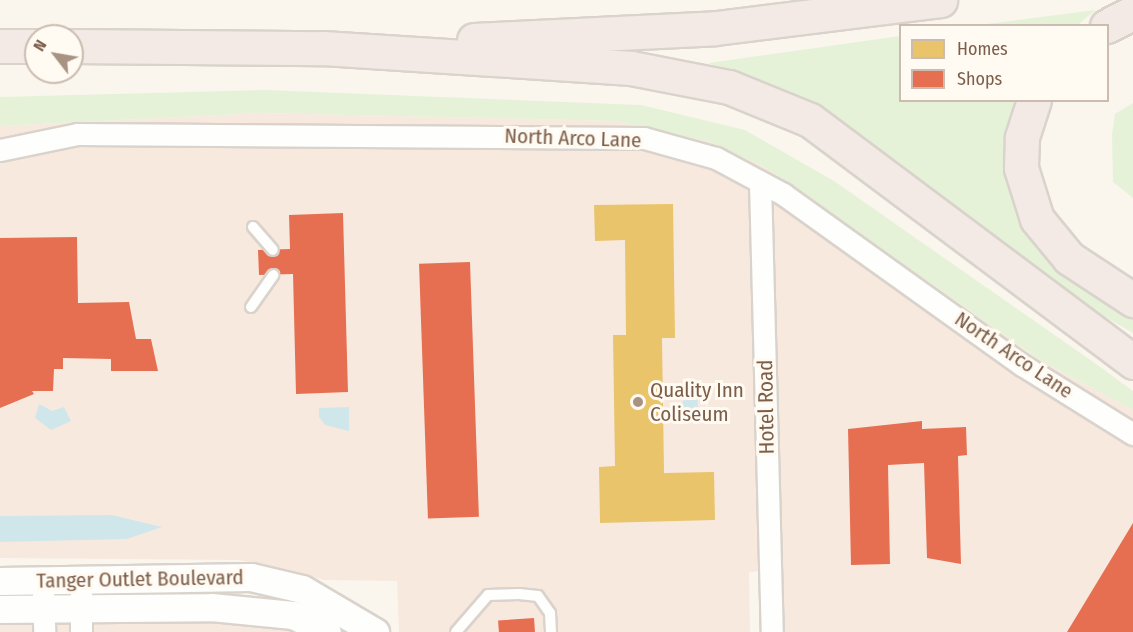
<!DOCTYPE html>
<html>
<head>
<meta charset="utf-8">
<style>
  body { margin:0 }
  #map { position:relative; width:1133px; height:632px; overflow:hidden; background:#faf6ee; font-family:"Fira Sans Condensed",sans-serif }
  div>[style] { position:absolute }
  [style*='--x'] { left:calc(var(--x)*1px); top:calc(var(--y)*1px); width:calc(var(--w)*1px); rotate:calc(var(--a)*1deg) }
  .commercial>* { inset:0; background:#f8e9df }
  .green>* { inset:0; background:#e5f2d8 }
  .water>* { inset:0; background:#cfe7eb }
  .homes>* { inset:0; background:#e9c46a }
  .shops>* { inset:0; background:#e76f51; transform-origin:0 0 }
  .roads { filter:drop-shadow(2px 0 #d9d3cc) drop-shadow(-2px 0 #d9d3cc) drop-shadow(0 2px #d9d3cc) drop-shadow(0 -2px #d9d3cc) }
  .service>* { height:10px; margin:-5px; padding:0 5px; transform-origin:5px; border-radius:5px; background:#fefefc }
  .minor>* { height:21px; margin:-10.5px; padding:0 10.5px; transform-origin:10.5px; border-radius:10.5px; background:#fefefc }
  .tertiary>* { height:27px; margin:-13.5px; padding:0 13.5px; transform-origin:13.5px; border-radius:13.5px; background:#fefefc }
  .motorway>* { height:33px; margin:-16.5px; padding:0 16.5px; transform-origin:16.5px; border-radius:16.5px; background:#f3eae6 }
  .dots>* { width:16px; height:16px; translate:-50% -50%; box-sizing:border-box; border:3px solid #fffaf2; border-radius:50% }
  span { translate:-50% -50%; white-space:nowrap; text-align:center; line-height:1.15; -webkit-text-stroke:6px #fffaf2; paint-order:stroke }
  .street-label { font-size:21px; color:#7c5e4a }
  .poi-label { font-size:21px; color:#7c5e4a }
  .left { translate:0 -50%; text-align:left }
  .legend { position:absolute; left:899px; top:24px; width:210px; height:78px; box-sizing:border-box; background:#fffaf2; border:2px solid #cbbcaf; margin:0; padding:8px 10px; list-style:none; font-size:18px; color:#7c5e4a }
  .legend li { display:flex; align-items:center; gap:12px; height:30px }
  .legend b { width:30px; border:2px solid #cbbcaf }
  .north { position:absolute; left:24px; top:24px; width:60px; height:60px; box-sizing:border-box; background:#fffaf2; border:2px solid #cbbcaf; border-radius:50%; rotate:301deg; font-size:16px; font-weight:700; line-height:24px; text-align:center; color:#7c5e4a }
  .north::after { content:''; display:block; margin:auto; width:21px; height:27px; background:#a89383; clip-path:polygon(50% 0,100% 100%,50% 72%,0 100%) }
</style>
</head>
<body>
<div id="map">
  <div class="commercial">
    <i style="clip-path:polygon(259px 113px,616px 121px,710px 142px,766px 168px,1040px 360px,1133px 410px,1133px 632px,782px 632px,781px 570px,749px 572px,750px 632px,399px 632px,397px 581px,325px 580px,239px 560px,0 558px,0 126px)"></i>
    <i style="clip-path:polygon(240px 619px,293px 632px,0 632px,0 622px)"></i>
  </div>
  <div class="green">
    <i style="clip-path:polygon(1095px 10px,1078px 25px,979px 25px)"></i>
    <i style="clip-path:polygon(900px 36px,900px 100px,1014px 101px,1003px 160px,1011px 195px,1032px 241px,1063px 273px,1133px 315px,1133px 333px,1072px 298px,775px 91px,708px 63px)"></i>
    <i style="clip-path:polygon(265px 90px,641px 105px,745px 130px,834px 181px,1096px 364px,1133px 391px,1133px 410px,1040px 360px,766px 168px,710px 142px,616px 121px,259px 113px,0 126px,0 97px)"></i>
    <i style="clip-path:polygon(1133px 103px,1133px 198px,1113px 182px,1112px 135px,1115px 114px)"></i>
  </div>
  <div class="water">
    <i style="clip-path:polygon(690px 382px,697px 386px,698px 411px,692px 415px,681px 407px)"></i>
    <i style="clip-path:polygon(39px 404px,52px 411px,64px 407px,71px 421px,51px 430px,35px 418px)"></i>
    <i style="clip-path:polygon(349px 407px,349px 431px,325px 425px,319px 417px,319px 408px)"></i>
    <i style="clip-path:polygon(112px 515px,162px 527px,127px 539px,0 542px,0 516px)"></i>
  </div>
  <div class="homes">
    <i style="clip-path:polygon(673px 204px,675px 338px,662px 338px,664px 473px,714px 472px,715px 520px,600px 523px,599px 467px,615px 466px,613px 335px,626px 335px,625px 240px,595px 241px,594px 205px)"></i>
  </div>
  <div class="shops">
    <i style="clip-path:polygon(343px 213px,348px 392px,296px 394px,293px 274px,259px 275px,258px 250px,290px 249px,289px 215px)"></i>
    <i style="clip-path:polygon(77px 237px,78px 303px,129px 302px,136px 339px,151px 339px,158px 371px,111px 371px,111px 359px,63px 358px,63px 369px,54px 369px,53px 391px,32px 391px,34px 394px,0 408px,0 238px)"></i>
    <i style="left:470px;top:262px;width:255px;height:51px;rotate:88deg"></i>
    <i style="clip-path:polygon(922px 421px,922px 429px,966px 427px,967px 455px,958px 456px,961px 564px,927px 558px,924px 463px,888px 465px,890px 564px,851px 565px,848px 429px)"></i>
    <i style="clip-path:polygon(1133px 523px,1133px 632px,1067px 632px)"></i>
    <i style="left:534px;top:618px;width:14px;height:36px;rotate:86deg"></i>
  </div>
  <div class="roads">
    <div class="service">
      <i style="--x:253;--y:227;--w:30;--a:49"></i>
      <i style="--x:251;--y:307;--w:39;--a:-55"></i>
      <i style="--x:456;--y:632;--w:49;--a:-49.1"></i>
      <i style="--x:488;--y:595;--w:31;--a:-2"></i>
      <i style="--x:519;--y:594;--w:19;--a:6"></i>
      <i style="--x:538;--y:596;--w:21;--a:55"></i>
      <i style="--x:550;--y:613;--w:19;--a:87"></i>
    </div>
    <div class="minor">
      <i style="--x:0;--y:150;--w:79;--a:-11.7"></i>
      <i style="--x:77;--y:134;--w:567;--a:0.4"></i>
      <i style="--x:644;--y:138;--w:75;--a:15.5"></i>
      <i style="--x:716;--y:158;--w:76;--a:28.2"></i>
      <i style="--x:783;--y:194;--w:294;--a:35.6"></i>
      <i style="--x:1022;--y:365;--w:131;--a:31.9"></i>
      <i style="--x:760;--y:182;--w:450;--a:88.5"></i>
      <i style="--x:43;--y:594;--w:38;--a:88"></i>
      <i style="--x:81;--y:594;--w:38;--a:90"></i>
    </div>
    <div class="tertiary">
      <i style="--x:0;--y:581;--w:251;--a:-0.9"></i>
      <i style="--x:251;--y:577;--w:52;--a:13.2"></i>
      <i style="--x:302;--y:589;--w:85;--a:30.5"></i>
      <i style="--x:0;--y:609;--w:211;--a:-0.5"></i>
      <i style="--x:211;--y:607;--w:82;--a:5.6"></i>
      <i style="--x:293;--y:615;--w:38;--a:27"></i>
    </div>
    <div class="motorway">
      <i style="--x:1107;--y:26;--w:29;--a:-27"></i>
      <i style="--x:474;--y:40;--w:242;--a:-2.8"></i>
      <i style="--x:716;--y:28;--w:226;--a:-7.1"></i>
      <i style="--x:0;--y:46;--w:36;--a:0"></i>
      <i style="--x:72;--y:46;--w:251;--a:0.5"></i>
      <i style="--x:323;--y:48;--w:309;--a:3.7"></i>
      <i style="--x:631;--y:68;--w:100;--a:11"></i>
      <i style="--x:729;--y:87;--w:87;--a:22.2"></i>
      <i style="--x:810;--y:120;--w:404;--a:36.8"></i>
      <i style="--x:1034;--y:100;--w:40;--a:108"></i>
      <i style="--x:1022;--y:138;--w:30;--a:92"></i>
      <i style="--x:1021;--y:168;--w:53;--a:72.6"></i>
      <i style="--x:1037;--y:219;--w:50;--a:50.6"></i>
      <i style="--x:1069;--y:258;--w:77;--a:33.3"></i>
    </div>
  </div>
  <div class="dots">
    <i style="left:638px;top:402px;background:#a89383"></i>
  </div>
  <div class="street-label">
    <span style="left:573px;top:138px;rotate:2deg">North Arco Lane</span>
    <span style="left:1014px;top:355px;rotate:34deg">North Arco Lane</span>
    <span style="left:766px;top:407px;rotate:-91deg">Hotel Road</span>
    <span style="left:140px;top:579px;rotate:-1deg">Tanger Outlet Boulevard</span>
  </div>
  <div class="poi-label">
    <span class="left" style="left:650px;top:402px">Quality Inn<br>Coliseum</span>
  </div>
  <ul class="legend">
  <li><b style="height:16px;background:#e9c46a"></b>Homes</li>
  <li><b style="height:16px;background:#e76f51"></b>Shops</li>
  </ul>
  <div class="north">N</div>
</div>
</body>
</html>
